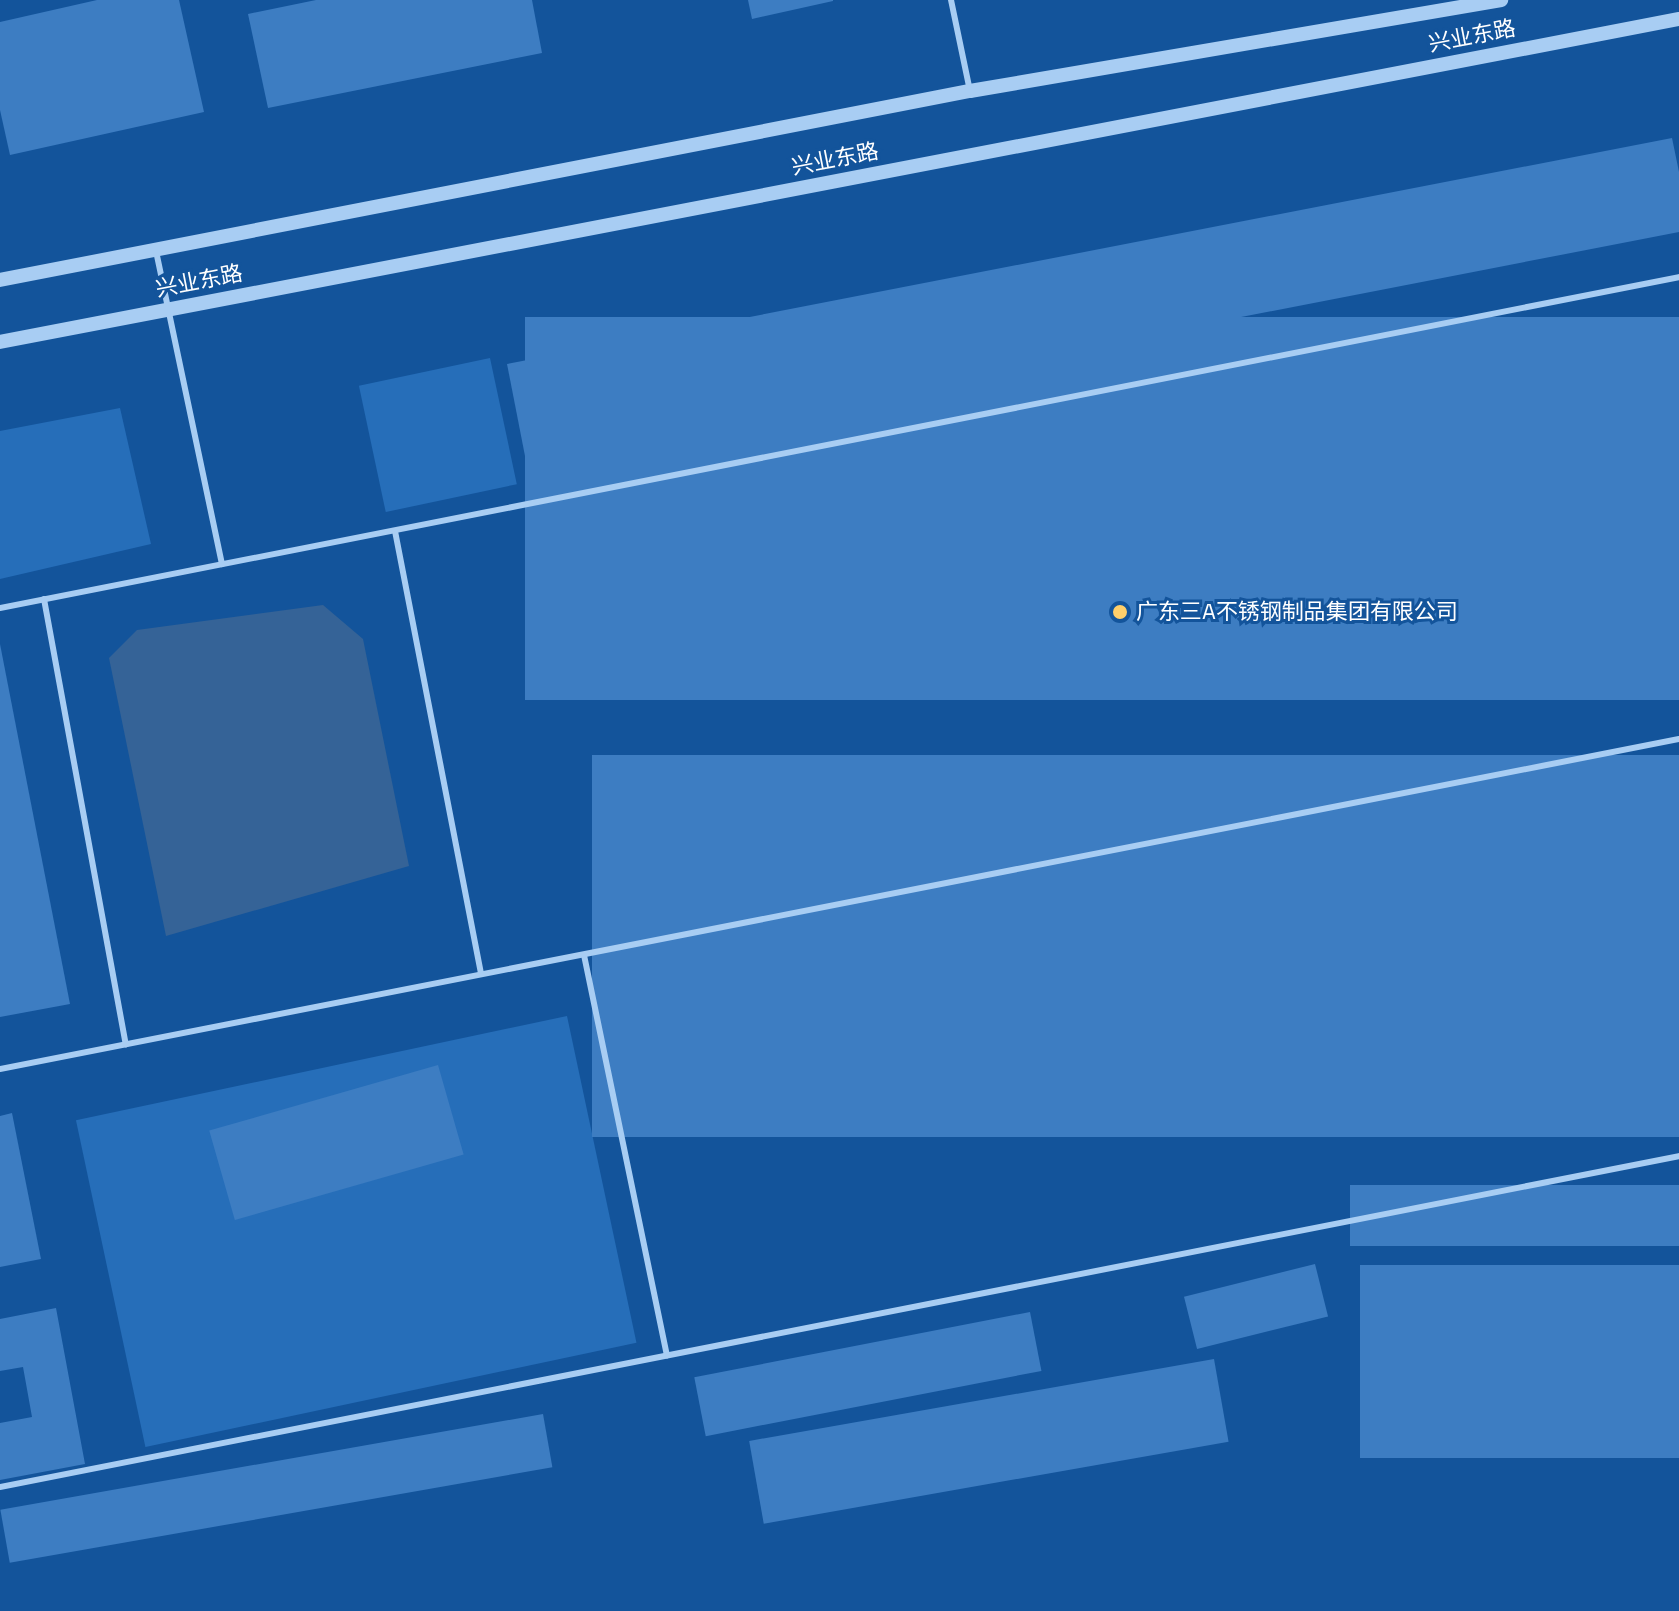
<!DOCTYPE html>
<html>
<head>
<meta charset="utf-8">
<style>
  body { margin:0 }
  #map { position:relative; width:1679px; height:1611px; overflow:hidden; background:#13549b; font-family:"Space Grotesk","Noto Sans SC",sans-serif }
  div>[style] { position:absolute }
  [style*='--x'] { left:calc(var(--x)*1px); top:calc(var(--y)*1px); width:calc(var(--w)*1px); rotate:calc(var(--a)*1deg) }
  .green>* { inset:0; background:#266eb9; transform-origin:0 0 }
  .water>* { inset:0; background:#356397 }
  .building>* { inset:0; background:#3d7dc2; transform-origin:0 0 }
  .service>* { height:6px; margin:-3px; padding:0 3px; transform-origin:3px; border-radius:3px; background:#a8cdf3 }
  .tertiary>* { height:14px; margin:-7px; padding:0 7px; transform-origin:7px; border-radius:7px; background:#a8cdf3 }
  .dots>* { width:22px; height:22px; translate:-50% -50%; box-sizing:border-box; border:4px solid #13549b; border-radius:50% }
  span { translate:-50% -50%; white-space:nowrap; text-align:center; line-height:1.15; -webkit-text-stroke:6px #13549b; paint-order:stroke }
  .street-label { font-size:22px; color:#fff }
  .poi-label { font-size:22px; color:#fff }
  .left { translate:0 -50%; text-align:left }
</style>
</head>
<body>
<div id="map">
  <div class="green">
    <i style="left:490px;top:358px;width:129px;height:134px;rotate:78deg"></i>
    <i style="clip-path:polygon(120px 408px,151px 544px,0 579px,0 431px)"></i>
    <i style="left:567px;top:1016px;width:334px;height:502px;rotate:78deg"></i>
  </div>
  <div class="water">
    <i style="clip-path:polygon(323px 605px,363px 639px,409px 866px,166px 936px,109px 658px,137px 630px)"></i>
  </div>
  <div class="building">
    <i style="clip-path:polygon(97px 0,179px 0,204px 112px,10px 155px,0 110px,0 22px)"></i>
    <i style="clip-path:polygon(316px 0,532px 0,542px 53px,268px 108px,248px 14px)"></i>
    <i style="clip-path:polygon(748px 0,833px 0,833px 1px,752px 19px)"></i>
    <i style="clip-path:polygon(1672px 138px,1679px 172px,1679px 232px,525px 456px,507px 364px)"></i>
    <i style="left:1679px;top:317px;width:383px;height:1154px;rotate:90deg"></i>
    <i style="clip-path:polygon(0 644px,70px 1004px,0 1017px)"></i>
    <i style="left:1679px;top:755px;width:382px;height:1087px;rotate:90deg"></i>
    <i style="left:438px;top:1065px;width:93px;height:238px;rotate:74deg"></i>
    <i style="clip-path:polygon(12px 1113px,41px 1259px,0 1267px,0 1116px)"></i>
    <i style="left:1679px;top:1185px;width:61px;height:329px;rotate:90deg"></i>
    <i style="left:1315px;top:1264px;width:54px;height:135px;rotate:76deg"></i>
    <i style="left:1679px;top:1265px;width:193px;height:319px;rotate:90deg"></i>
    <i style="clip-path:polygon(56px 1308px,85px 1464px,0 1480px,0 1423px,32px 1417px,23px 1367px,0 1371px,0 1319px)"></i>
    <i style="left:1030px;top:1312px;width:60px;height:342px;rotate:79deg"></i>
    <i style="left:1214px;top:1359px;width:84px;height:472px;rotate:80deg"></i>
    <i style="left:543px;top:1414px;width:54px;height:551px;rotate:80deg"></i>
  </div>
  <div class="service">
    <i style="--x:951;--y:0;--w:93;--a:78.2"></i>
    <i style="--x:156;--y:251;--w:320;--a:78.1"></i>
    <i style="--x:395;--y:531;--w:451;--a:79"></i>
    <i style="--x:44;--y:599;--w:453;--a:79.6"></i>
    <i style="--x:0;--y:608;--w:1711;--a:-11.15"></i>
    <i style="--x:584;--y:955;--w:409;--a:78.3"></i>
    <i style="--x:0;--y:1069;--w:1711;--a:-11.12"></i>
    <i style="--x:0;--y:1487;--w:1711;--a:-11.15"></i>
  </div>
  <div class="tertiary">
    <i style="--x:0;--y:280;--w:988;--a:-11.03"></i>
    <i style="--x:970;--y:91;--w:539;--a:-9.72"></i>
    <i style="--x:0;--y:342;--w:1710;--a:-10.89"></i>
  </div>
  <div class="dots">
    <i style="left:1120px;top:612px;background:#ffcf6b"></i>
  </div>
  <div class="street-label">
    <span style="left:1472px;top:36px;rotate:-11deg">兴业东路</span>
    <span style="left:835px;top:159px;rotate:-11deg">兴业东路</span>
    <span style="left:199px;top:281px;rotate:-11deg">兴业东路</span>
  </div>
  <div class="poi-label">
    <span class="left" style="left:1136px;top:612px">广东三A不锈钢制品集团有限公司</span>
  </div>
</div>
</body>
</html>
